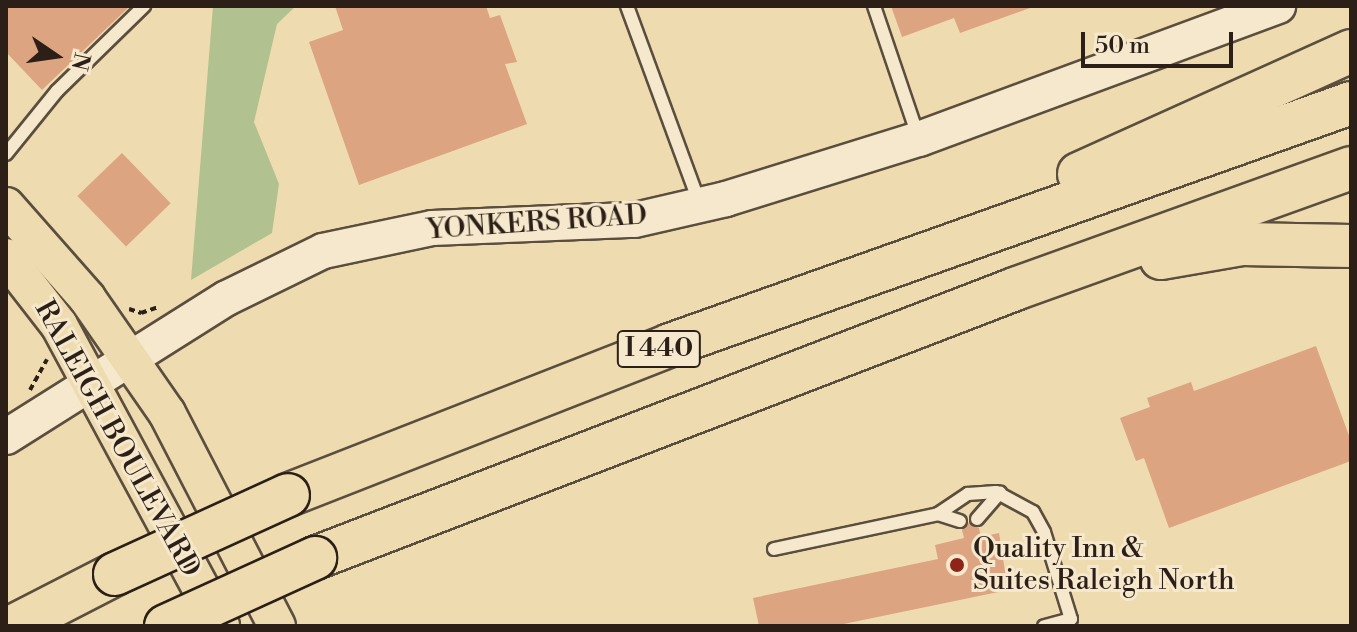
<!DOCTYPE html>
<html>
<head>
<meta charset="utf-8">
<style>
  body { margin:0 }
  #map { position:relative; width:1357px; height:632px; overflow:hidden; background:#efdbb0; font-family:"Libre Bodoni",serif }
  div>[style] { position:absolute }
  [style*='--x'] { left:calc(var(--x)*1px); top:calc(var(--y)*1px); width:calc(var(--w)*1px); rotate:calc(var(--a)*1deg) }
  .green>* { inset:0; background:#b2c190 }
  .building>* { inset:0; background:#dca481; transform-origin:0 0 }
  .path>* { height:4px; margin-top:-2px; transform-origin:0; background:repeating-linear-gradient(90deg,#2b1f18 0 6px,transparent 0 10px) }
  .roads { filter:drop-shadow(2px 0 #5c4e3e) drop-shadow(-2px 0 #5c4e3e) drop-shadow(0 2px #5c4e3e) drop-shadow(0 -2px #5c4e3e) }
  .lane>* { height:12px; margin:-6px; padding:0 6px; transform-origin:6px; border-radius:6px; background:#f5e8cc }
  .secondary>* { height:34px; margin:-17px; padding:0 17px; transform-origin:17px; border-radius:17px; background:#f5e8cc }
  .primary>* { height:36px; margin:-18px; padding:0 18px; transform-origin:18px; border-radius:18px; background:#efdbb0 }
  .highway>* { height:42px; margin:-21px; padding:0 21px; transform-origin:21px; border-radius:21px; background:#efdbb0 }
  .bridges { filter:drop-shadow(2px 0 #2b1f18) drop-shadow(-2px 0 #2b1f18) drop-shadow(0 2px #2b1f18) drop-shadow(0 -2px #2b1f18) }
  .highway-bridge>* { height:42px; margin:-21px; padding:0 21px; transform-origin:21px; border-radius:21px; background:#efdbb0 }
  .dots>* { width:22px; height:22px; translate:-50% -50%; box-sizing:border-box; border:4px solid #f5e8cc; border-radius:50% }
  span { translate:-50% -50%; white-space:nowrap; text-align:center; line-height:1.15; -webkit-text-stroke:6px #f5e8cc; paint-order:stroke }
  .shield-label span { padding:2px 6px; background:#f5e8cc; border:2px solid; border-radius:6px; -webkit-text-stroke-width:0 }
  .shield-label { font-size:26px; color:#2b1f18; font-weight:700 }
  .street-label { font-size:28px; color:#2b1f18 }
  .poi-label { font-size:28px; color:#2b1f18 }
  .left { translate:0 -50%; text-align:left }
  .frame { position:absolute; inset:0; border:8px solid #2b1f18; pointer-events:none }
  .north { position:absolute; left:16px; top:16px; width:80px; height:80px; -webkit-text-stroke:6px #f5e8cc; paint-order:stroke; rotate:103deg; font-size:22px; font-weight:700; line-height:32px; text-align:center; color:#2b1f18 }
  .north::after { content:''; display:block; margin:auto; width:28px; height:36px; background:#2b1f18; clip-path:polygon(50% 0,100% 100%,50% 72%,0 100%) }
  .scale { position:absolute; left:1081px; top:32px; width:152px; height:36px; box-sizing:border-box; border:4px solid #2b1f18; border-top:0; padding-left:10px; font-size:24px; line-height:28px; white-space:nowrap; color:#2b1f18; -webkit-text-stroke:6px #f5e8cc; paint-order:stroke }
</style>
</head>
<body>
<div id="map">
  <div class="green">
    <i style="clip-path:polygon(213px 6px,296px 6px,277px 24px,254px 122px,279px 184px,272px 233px,191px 280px)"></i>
  </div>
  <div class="building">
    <i style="clip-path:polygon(6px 6px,130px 6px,42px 90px,6px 52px)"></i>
    <i style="clip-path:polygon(335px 6px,486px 6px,490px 18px,500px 15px,517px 62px,505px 64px,527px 124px,359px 185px,309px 42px,343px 30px)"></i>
    <i style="clip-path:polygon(891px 6px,1030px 6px,1030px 8px,960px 33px,954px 18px,902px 37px)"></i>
    <i style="left:122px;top:153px;width:70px;height:62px;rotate:46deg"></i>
    <i style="clip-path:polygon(1316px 346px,1351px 441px,1351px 461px,1169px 528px,1144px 458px,1136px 461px,1120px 418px,1150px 407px,1147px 398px,1191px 382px,1194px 391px)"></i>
    <i style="clip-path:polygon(969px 522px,979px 528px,981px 537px,999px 533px,1008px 590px,834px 626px,759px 626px,753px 598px,938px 559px,935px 545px,964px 538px,962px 530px)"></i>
  </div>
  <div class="path">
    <i style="--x:129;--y:309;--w:13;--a:18"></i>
    <i style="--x:141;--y:313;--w:18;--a:-19"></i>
    <i style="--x:30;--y:390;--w:35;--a:-61"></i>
  </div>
  <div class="roads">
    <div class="lane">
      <i style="--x:627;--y:6;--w:209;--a:69.8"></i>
      <i style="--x:874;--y:6;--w:137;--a:71.3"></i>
      <i style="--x:6;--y:154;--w:81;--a:-51"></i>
      <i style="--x:57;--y:91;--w:122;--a:-44.3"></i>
      <i style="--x:938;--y:514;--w:23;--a:18"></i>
      <i style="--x:977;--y:519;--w:35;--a:-49"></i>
      <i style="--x:774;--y:549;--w:168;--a:-12"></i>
      <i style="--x:938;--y:514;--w:36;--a:-34"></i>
      <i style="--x:968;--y:494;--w:28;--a:-4"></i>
      <i style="--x:996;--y:492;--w:42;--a:28.4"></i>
      <i style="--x:1033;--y:512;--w:23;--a:61"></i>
      <i style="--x:1044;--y:532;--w:91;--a:72.8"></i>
      <i style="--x:1071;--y:619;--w:28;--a:165"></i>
    </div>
    <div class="secondary">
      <i style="--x:6;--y:437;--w:261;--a:-32.2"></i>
      <i style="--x:227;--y:298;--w:107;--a:-26.1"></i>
      <i style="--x:323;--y:251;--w:111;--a:-11.9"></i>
      <i style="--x:432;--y:228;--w:203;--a:-2.3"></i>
      <i style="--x:635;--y:220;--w:93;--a:-13"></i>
      <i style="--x:726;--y:199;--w:202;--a:-17.3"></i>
      <i style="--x:919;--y:139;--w:383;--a:-20.3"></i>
    </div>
    <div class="primary">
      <i style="--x:6;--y:206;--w:123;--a:48.6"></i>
      <i style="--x:87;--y:298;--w:140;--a:55.2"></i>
      <i style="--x:167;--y:413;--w:240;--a:62.7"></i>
      <i style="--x:6;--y:257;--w:86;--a:52.1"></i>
      <i style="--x:59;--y:325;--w:342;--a:61.7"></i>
    </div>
    <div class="highway">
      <i style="--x:1079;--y:174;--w:299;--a:-24.3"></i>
      <i style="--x:1161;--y:258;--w:82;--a:-9.8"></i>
      <i style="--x:1242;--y:244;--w:109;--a:1.1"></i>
      <i style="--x:288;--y:495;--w:410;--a:-21.4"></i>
      <i style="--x:670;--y:345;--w:723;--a:-19.56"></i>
      <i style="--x:315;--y:558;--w:750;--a:-21.02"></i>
      <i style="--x:1015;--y:289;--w:357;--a:-19.8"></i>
      <i style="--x:14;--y:626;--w:114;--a:-27.2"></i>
    </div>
  </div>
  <div class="bridges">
    <div class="highway-bridge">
      <i style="--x:115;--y:574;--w:190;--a:-24.5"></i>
      <i style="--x:166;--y:626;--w:164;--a:-24.5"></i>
    </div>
  </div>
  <div class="dots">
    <i style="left:957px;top:565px;background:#8f2418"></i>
  </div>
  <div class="shield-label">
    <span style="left:659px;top:349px">I 440</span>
  </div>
  <div class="street-label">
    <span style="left:537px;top:223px;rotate:-4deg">YONKERS ROAD</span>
    <span style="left:117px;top:439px;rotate:61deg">RALEIGH BOULEVARD</span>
  </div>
  <div class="poi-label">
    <span class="left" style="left:973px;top:565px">Quality Inn &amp;<br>Suites Raleigh North</span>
  </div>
  <div class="frame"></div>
  <div class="north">N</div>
  <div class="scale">50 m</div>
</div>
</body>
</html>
